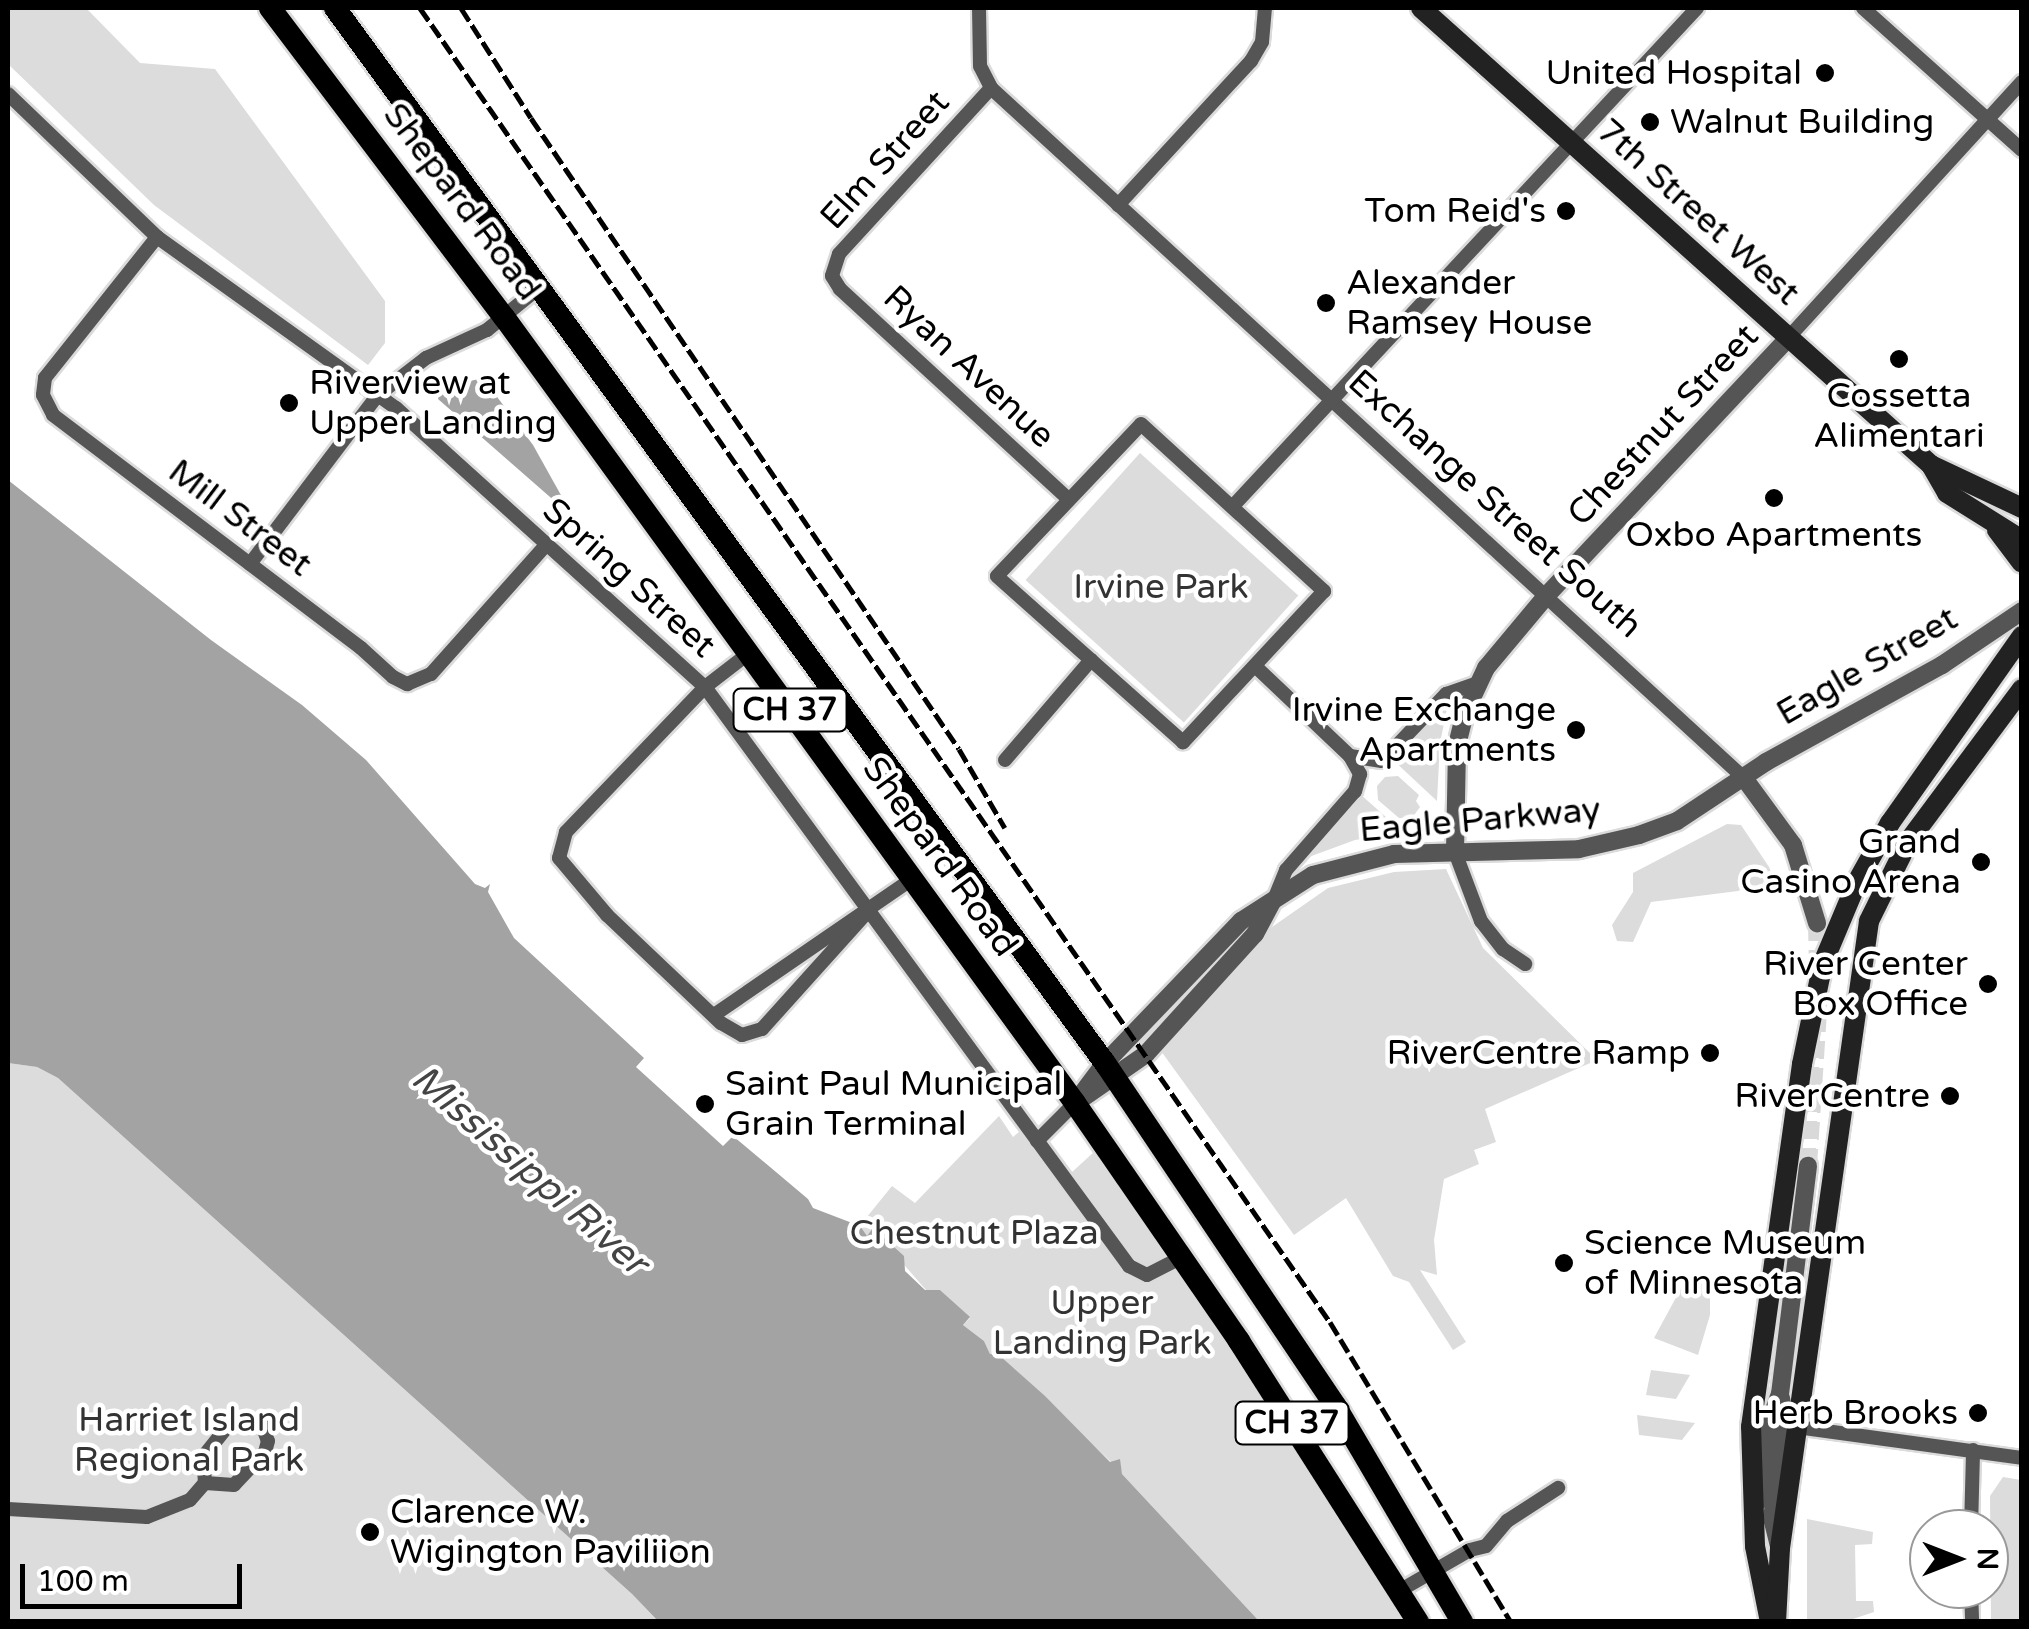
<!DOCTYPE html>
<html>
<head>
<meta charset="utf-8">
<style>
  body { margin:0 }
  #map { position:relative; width:2029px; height:1629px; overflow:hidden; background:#fff; font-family:"Varela Round",sans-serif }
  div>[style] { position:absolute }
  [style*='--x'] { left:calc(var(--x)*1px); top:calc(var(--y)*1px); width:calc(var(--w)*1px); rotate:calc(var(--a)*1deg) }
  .green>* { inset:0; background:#dcdcdc; transform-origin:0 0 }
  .water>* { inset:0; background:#a3a3a3 }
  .tertiary-tunnel>* { height:18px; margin-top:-9px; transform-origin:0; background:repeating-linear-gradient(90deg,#d9d9d9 0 18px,transparent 0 27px) }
  .roads { filter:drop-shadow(2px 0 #dbdbdb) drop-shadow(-2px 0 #dbdbdb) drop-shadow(0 2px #dbdbdb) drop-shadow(0 -2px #dbdbdb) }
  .minor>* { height:14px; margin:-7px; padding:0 7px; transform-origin:7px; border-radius:7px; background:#555 }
  .tertiary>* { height:18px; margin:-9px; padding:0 9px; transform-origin:9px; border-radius:9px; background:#555 }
  .secondary>* { height:20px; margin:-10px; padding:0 10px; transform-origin:10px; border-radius:10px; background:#222 }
  .trunk>* { height:22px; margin:-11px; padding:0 11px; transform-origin:11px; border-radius:11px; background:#000 }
  .rail>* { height:5px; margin-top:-2.5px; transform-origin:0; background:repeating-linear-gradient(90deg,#000 0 15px,transparent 0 20px) }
  .dots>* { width:28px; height:28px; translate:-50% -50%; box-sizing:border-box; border:5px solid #fff; border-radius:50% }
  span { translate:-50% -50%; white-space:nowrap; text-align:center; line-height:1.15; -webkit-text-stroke:9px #fff; paint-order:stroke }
  .shield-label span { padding:2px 8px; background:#fff; border:2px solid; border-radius:8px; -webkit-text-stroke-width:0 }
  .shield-label { font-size:32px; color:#000; font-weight:700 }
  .poi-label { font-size:35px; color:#000 }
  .right { translate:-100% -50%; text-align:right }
  .left { translate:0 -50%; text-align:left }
  .street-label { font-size:35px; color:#000 }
  .park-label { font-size:35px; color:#333 }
  .water-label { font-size:38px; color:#444; font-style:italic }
  .frame { position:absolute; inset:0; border:10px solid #000; pointer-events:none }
  .north { position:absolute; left:1909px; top:1509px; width:100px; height:100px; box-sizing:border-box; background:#fff; border:2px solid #999; border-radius:50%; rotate:90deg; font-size:28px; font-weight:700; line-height:40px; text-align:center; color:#000 }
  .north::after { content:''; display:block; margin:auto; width:35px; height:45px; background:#000; clip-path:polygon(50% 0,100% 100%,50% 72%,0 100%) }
  .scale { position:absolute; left:20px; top:1564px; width:222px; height:45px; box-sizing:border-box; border:5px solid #000; border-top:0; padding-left:12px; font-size:30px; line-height:35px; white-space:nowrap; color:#000; -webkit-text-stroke:8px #fff; paint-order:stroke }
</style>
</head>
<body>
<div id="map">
  <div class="green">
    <i style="clip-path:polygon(8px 8px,86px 8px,140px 63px,215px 69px,385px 301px,385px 343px,368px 365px,154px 205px,8px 64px)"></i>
    <i style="left:1140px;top:453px;width:213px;height:171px;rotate:42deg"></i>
    <i style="clip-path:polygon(1449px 699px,1440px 743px,1437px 801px,1392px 759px)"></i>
    <i style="clip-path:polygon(1398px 776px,1419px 795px,1416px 801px,1420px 807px,1412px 818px,1399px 818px,1378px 800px,1377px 786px,1385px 777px)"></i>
    <i style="clip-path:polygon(1360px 794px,1404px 833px,1355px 840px,1306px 858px)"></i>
    <i style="clip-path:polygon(1727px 824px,1741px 825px,1769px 867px,1778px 889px,1749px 886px,1738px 891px,1651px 902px,1633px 942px,1617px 941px,1612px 925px,1633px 892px,1633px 873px)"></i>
    <i style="clip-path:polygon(1446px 869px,1483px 948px,1597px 1060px,1485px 1109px,1496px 1142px,1474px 1150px,1479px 1164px,1444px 1179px,1434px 1240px,1437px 1275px,1420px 1270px,1466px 1342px,1453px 1350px,1409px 1282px,1393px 1276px,1346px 1198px,1294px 1235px,1161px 1051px,1272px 927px,1328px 888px,1394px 872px)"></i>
    <i style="clip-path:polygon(8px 1063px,37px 1067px,58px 1078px,632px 1594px,658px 1621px,8px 1622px)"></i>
    <i style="clip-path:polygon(999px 1116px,1013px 1137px,1019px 1132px,1059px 1184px,1095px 1151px,1163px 1246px,1405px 1621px,1259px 1621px,1122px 1474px,1120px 1465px,1111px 1462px,999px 1356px,990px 1354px,984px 1341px,963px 1325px,970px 1318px,940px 1290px,926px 1290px,873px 1229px,867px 1236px,858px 1228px,892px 1186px,915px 1203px)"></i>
    <i style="clip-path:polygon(1685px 1281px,1710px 1284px,1710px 1315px,1698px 1355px,1654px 1338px)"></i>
    <i style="clip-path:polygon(1651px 1370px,1690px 1375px,1676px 1399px,1646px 1395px)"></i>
    <i style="clip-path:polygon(1637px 1415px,1695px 1423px,1682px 1440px,1639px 1435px)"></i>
    <i style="clip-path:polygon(2003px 1477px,2021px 1480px,2021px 1621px,1991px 1621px,1990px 1496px)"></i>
    <i style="clip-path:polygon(1807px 1519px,1873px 1532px,1872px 1544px,1855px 1545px,1856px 1601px,1873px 1601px,1874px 1612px,1847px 1621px,1807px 1621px)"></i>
  </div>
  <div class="water">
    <i style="clip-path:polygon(483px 378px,533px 445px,562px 497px,558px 504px,438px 399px,440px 392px,453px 385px)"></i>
    <i style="clip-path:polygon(8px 480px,211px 640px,302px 705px,366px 760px,475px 884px,485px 888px,490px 884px,488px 892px,514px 938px,644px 1058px,636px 1067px,723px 1146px,733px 1136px,808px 1199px,813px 1208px,860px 1226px,867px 1236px,873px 1228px,904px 1256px,905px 1271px,925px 1290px,940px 1290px,970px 1317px,963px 1325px,984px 1341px,990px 1354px,999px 1355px,1045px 1396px,1110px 1462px,1120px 1459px,1122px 1474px,1259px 1621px,658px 1621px,632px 1594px,58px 1078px,37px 1067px,8px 1063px)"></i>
  </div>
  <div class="tertiary-tunnel">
    <i style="--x:1817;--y:923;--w:48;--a:88.8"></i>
    <i style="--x:1808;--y:1166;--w:154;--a:-86.3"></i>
  </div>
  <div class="roads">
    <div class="minor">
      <i style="--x:979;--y:8;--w:58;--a:89"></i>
      <i style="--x:980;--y:66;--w:25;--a:63"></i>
      <i style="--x:991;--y:88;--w:1021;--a:42.5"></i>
      <i style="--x:1863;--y:8;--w:213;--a:41.8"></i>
      <i style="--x:991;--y:88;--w:225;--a:132.5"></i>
      <i style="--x:839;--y:254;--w:23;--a:108"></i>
      <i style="--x:832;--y:276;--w:15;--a:58"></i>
      <i style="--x:840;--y:289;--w:310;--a:42.6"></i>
      <i style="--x:8;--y:94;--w:207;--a:43.8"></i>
      <i style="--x:157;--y:237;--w:294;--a:35.6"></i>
      <i style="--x:396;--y:408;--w:416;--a:42.1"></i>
      <i style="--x:705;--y:687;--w:718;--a:53.78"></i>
      <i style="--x:1129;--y:1266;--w:20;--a:27"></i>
      <i style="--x:1147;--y:1275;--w:39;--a:-27"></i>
      <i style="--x:1118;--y:205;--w:196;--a:-47.3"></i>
      <i style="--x:1251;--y:61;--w:22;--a:-60"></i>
      <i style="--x:1262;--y:42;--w:34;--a:-85"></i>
      <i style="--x:157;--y:237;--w:180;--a:128.5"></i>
      <i style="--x:45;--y:378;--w:17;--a:97"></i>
      <i style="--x:43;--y:395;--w:22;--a:63"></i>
      <i style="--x:53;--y:415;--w:386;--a:37.1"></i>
      <i style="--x:361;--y:648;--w:43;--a:42.2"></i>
      <i style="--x:393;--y:677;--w:16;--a:27"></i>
      <i style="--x:407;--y:684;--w:26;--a:-23"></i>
      <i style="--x:431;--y:674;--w:174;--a:-48.3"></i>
      <i style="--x:1788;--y:338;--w:347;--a:-47.6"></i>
      <i style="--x:1141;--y:424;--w:248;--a:42.4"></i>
      <i style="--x:1324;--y:591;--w:207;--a:133"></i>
      <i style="--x:1183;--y:742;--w:249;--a:-138.3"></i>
      <i style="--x:997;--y:576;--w:209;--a:-46.5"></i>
      <i style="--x:1233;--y:506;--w:681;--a:-47.02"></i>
      <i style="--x:250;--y:564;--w:212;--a:-52.9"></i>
      <i style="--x:378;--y:395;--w:61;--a:-37.6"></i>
      <i style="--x:426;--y:358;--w:67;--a:-24.7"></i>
      <i style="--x:487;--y:330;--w:68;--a:-39.1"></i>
      <i style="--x:749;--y:653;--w:56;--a:142.3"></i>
      <i style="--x:705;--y:687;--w:201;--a:133.8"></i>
      <i style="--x:566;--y:832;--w:27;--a:105"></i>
      <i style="--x:559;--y:858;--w:75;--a:49.9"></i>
      <i style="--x:607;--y:915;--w:157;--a:43.5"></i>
      <i style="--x:721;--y:1023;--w:24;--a:30"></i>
      <i style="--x:742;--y:1035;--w:21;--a:-17"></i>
      <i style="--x:762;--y:1029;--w:161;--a:-48"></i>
      <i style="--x:1255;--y:666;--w:131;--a:43.5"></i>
      <i style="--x:1350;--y:756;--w:21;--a:61"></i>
      <i style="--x:1360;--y:774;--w:18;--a:106"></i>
      <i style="--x:1355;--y:791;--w:105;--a:131.1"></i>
      <i style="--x:1286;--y:870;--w:31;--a:112"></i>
      <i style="--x:1350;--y:756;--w:32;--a:9"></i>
      <i style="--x:1382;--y:761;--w:93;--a:-46.3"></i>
      <i style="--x:1446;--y:694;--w:34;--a:-19"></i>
      <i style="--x:1005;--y:760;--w:132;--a:-49.3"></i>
      <i style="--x:1455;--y:852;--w:74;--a:69.4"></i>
      <i style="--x:1481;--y:921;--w:36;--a:52"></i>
      <i style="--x:1503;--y:949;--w:27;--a:34"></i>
      <i style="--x:714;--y:1015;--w:242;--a:-34.5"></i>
      <i style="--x:1037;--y:1141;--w:54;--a:-45"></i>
      <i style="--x:240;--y:1418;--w:21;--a:11"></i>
      <i style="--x:261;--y:1422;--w:20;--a:70"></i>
      <i style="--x:268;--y:1441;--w:11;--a:105"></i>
      <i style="--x:265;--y:1452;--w:45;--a:133.2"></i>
      <i style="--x:234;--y:1485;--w:29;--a:-176"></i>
      <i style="--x:205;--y:1483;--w:26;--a:-94"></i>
      <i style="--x:203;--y:1457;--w:45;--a:-51.3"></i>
      <i style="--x:231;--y:1422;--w:10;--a:-24"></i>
      <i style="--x:1789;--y:1426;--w:235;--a:7.8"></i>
      <i style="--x:8;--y:1509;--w:139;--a:3.3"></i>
      <i style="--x:147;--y:1517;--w:46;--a:-21.6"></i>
      <i style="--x:190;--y:1500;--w:23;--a:-49"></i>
      <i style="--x:1971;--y:1529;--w:79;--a:-88.5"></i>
      <i style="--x:1971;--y:1589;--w:33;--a:88"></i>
      <i style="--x:1399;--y:1591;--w:82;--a:-30"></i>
      <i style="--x:1470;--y:1550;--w:16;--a:-14"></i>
      <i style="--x:1486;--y:1546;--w:33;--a:-50"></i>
      <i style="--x:1507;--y:1521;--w:61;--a:-32.9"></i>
    </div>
    <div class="tertiary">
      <i style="--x:1744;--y:778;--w:83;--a:53.8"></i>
      <i style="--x:1793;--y:845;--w:82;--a:72.9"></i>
      <i style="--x:1455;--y:852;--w:107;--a:-88.9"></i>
      <i style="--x:1457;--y:745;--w:33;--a:-76"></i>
      <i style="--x:1465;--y:713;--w:50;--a:-65"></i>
      <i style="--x:1486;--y:668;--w:95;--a:-50.1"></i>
      <i style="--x:1547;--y:595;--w:352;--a:-46.8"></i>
      <i style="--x:1084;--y:1097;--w:75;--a:-34.7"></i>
      <i style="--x:1146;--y:1054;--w:162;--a:-47.8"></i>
      <i style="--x:1255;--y:934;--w:36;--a:-62"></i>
      <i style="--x:1075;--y:1103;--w:50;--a:-53.1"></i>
      <i style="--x:1105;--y:1063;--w:197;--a:-46.2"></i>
      <i style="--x:1241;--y:921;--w:85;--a:-32.6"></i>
      <i style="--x:1313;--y:875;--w:84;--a:-14.5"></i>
      <i style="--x:1394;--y:854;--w:185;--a:-1.5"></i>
      <i style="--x:1579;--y:849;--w:62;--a:-13.1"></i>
      <i style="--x:1639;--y:835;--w:40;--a:-20.2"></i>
      <i style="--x:1677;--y:821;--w:107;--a:-33.5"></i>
      <i style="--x:1766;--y:762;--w:201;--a:-28.9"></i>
      <i style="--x:1942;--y:665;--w:97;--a:-34"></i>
      <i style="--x:1760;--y:1500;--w:77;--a:-83.2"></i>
      <i style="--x:1769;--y:1424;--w:32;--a:-70"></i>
      <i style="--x:1780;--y:1394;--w:230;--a:-83"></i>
      <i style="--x:1779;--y:1546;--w:29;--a:-104"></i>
      <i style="--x:1772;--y:1518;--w:93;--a:-82"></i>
      <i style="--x:1785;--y:1426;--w:27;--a:-98"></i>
    </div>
    <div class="secondary">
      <i style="--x:1421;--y:8;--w:685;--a:41.86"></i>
      <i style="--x:1931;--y:465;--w:32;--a:60"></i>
      <i style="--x:1947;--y:493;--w:89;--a:32.1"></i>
      <i style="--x:1931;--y:465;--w:101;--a:25.3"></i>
      <i style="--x:1997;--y:530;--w:41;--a:52.9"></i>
      <i style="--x:1770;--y:1622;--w:77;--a:-101.2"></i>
      <i style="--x:1755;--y:1546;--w:119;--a:-91.9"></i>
      <i style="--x:1751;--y:1427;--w:367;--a:-82"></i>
      <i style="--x:1802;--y:1064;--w:103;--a:-78.3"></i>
      <i style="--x:1823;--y:963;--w:88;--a:-67.2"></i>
      <i style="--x:1857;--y:882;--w:68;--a:-60.8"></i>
      <i style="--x:1890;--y:823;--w:229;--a:-54.8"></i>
      <i style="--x:1776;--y:1622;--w:74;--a:-86.9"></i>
      <i style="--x:1780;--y:1548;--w:633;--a:-81.92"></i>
      <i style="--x:1869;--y:921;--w:88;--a:-63.7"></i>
      <i style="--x:1908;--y:842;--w:191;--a:-53.3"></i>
    </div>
    <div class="trunk">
      <i style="--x:270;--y:8;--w:388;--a:52.9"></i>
      <i style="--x:504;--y:317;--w:972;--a:54"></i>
      <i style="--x:1075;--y:1103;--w:289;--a:55.4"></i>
      <i style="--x:1239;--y:1341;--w:333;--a:57.5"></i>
      <i style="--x:335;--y:8;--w:1306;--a:53.88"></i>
      <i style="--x:1105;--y:1063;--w:414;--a:56.1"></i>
      <i style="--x:1336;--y:1407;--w:249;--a:59.6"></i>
    </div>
  </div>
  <div class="rail">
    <i style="--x:420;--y:8;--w:1598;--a:55.3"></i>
    <i style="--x:1330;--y:1322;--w:350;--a:58.9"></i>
    <i style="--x:461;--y:8;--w:130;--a:57.5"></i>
    <i style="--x:531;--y:118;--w:762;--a:55.85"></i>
    <i style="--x:959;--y:749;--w:91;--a:59.8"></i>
  </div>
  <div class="dots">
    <i style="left:1825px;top:73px;background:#000"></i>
    <i style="left:1650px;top:122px;background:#000"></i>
    <i style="left:1566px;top:211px;background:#000"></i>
    <i style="left:1326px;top:303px;background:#000"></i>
    <i style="left:1899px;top:359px;background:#000"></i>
    <i style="left:289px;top:403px;background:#000"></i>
    <i style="left:1774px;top:498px;background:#000"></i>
    <i style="left:1576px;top:730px;background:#000"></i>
    <i style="left:1981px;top:862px;background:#000"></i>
    <i style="left:1988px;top:984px;background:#000"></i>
    <i style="left:1710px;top:1053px;background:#000"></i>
    <i style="left:1950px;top:1096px;background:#000"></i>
    <i style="left:705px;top:1104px;background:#000"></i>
    <i style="left:1564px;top:1263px;background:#000"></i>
    <i style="left:1978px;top:1413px;background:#000"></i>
    <i style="left:370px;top:1532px;background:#000"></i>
  </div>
  <div class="shield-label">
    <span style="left:790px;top:710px">CH 37</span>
    <span style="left:1292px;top:1423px">CH 37</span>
  </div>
  <div class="poi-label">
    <span class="right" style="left:1802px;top:73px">United Hospital</span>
    <span class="left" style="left:1670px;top:122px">Walnut Building</span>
    <span class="right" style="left:1546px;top:211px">Tom Reid's</span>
    <span class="left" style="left:1346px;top:303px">Alexander<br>Ramsey House</span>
    <span class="left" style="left:309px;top:403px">Riverview at<br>Upper Landing</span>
    <span style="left:1899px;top:416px">Cossetta<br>Alimentari</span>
    <span style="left:1774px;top:535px">Oxbo Apartments</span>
    <span class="right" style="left:1556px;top:730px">Irvine Exchange<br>Apartments</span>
    <span class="right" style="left:1961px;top:862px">Grand<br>Casino Arena</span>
    <span class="right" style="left:1968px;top:984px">River Center<br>Box Office</span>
    <span class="right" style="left:1690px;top:1053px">RiverCentre Ramp</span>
    <span class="left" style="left:725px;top:1104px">Saint Paul Municipal<br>Grain Terminal</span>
    <span class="right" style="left:1930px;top:1096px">RiverCentre</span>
    <span class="left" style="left:1584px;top:1263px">Science Museum<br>of Minnesota</span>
    <span class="right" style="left:1958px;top:1413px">Herb Brooks</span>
    <span class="left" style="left:390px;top:1532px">Clarence W.<br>Wigington Paviliion</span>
  </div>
  <div class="street-label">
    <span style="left:885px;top:160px;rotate:-48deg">Elm Street</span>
    <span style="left:462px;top:202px;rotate:53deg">Shepard Road</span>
    <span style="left:1698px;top:212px;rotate:42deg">7th Street West</span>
    <span style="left:969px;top:367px;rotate:43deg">Ryan Avenue</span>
    <span style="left:1663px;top:425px;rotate:-47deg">Chestnut Street</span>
    <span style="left:1495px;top:504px;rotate:42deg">Exchange Street South</span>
    <span style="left:240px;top:518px;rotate:37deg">Mill Street</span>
    <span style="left:629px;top:578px;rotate:42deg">Spring Street</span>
    <span style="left:1867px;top:666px;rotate:-30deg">Eagle Street</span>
    <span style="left:1480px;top:820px;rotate:-5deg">Eagle Parkway</span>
    <span style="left:940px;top:857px;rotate:54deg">Shepard Road</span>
  </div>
  <div class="park-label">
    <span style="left:1161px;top:587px">Irvine Park</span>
    <span style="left:974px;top:1233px">Chestnut Plaza</span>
    <span style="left:1102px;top:1323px">Upper<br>Landing Park</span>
    <span style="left:189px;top:1440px">Harriet Island<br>Regional Park</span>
  </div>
  <div class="water-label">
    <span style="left:529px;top:1171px;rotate:41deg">Mississippi River</span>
  </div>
  <div class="frame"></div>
  <div class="north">N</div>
  <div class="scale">100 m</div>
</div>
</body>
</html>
